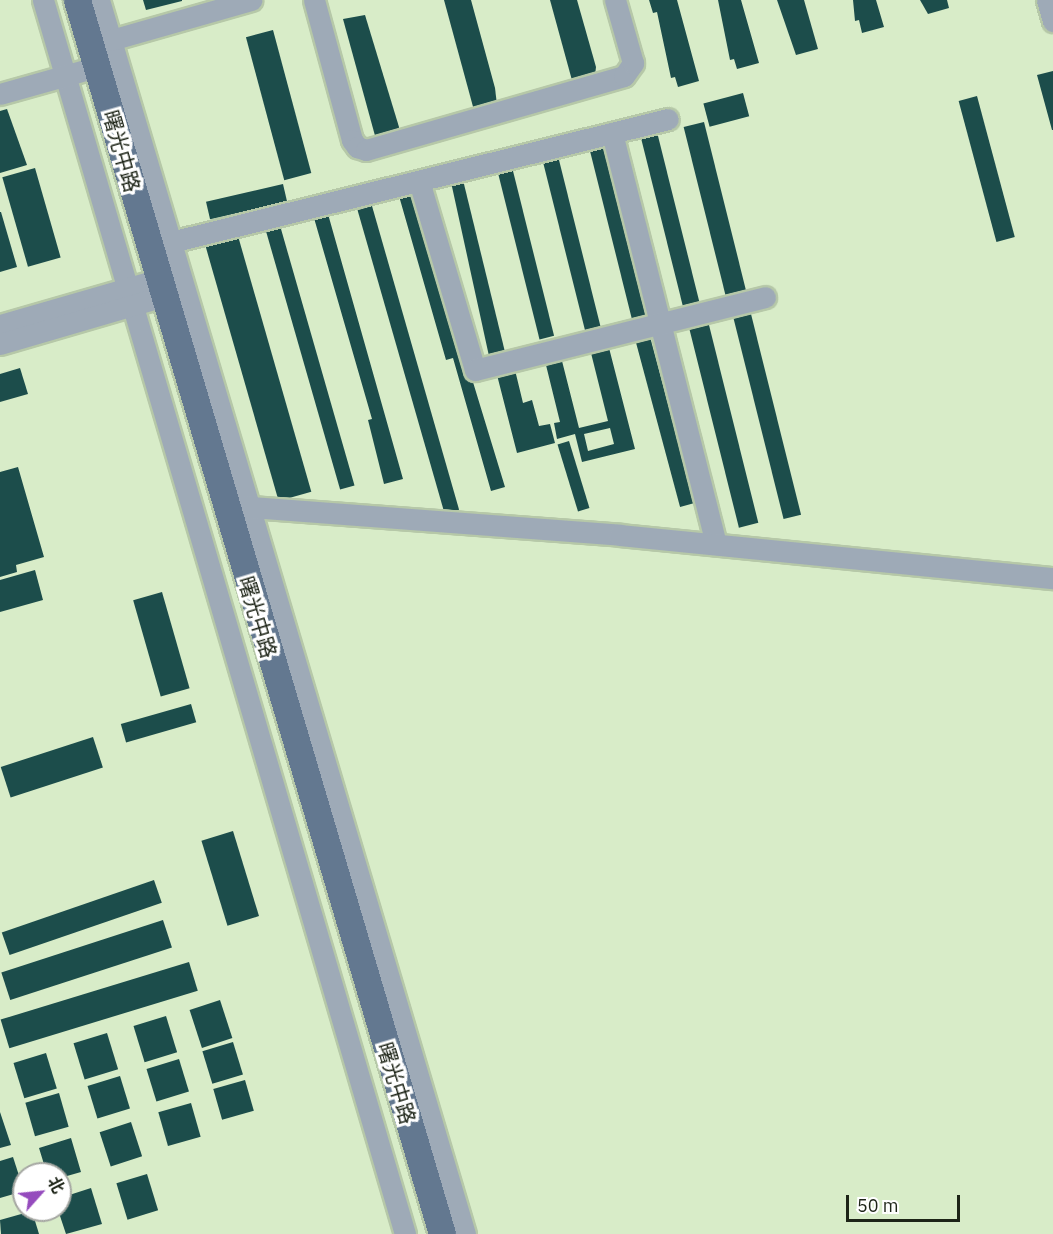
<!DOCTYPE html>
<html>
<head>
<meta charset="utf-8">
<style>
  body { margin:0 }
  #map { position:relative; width:1053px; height:1234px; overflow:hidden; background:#d8ecc8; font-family:"IBM Plex Sans","Noto Sans SC",sans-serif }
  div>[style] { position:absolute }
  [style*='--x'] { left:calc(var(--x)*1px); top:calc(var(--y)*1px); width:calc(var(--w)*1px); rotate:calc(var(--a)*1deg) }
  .building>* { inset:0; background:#1c4d4b; transform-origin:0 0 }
  .roads { filter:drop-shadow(2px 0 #b6c8a8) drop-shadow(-2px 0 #b6c8a8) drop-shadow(0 2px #b6c8a8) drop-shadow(0 -2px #b6c8a8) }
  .minor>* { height:21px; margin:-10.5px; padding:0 10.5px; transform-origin:10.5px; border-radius:10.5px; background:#9eaab7 }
  .major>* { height:27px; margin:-13.5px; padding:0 13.5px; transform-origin:13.5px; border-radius:13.5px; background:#637890 }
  span { translate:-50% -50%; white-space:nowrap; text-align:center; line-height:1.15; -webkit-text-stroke:6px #fff; paint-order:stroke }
  .street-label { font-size:21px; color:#1d2417 }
  .north { position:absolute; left:12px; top:1162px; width:60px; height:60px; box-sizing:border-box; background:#fff; border:2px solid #a5a7a2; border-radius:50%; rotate:63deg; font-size:16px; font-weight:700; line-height:24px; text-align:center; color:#1d2417 }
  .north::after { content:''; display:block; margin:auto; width:21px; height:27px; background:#954bbd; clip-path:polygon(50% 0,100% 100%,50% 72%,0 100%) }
  .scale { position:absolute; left:846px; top:1195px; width:114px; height:27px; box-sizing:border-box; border:3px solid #1d2417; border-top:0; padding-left:8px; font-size:18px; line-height:21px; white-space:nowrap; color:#1d2417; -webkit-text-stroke:4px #fff; paint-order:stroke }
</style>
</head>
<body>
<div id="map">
  <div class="building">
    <i style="clip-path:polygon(143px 0,182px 0,182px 1px,146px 10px)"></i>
    <i style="clip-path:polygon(444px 0,471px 0,495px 88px,497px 105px,475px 114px)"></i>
    <i style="clip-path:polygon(550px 0,577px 0,596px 67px,595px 75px,573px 84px)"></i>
    <i style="clip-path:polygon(649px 0,677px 0,699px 81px,678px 87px,675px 77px,671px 78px,657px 12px,653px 13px)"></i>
    <i style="clip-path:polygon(718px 0,741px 0,759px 63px,737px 69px,734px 59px,730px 60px)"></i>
    <i style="clip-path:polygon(777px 0,804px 0,818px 49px,796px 55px)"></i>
    <i style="clip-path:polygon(853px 0,876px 0,884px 27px,862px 33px,859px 20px,855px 21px)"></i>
    <i style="clip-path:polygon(920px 0,947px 0,949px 8px,928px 14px)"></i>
    <i style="clip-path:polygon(365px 15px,399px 127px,398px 134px,377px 143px,343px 19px)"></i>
    <i style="left:273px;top:30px;width:148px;height:28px;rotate:75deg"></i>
    <i style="clip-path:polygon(1053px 71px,1053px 130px,1052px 130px,1037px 75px)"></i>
    <i style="left:743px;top:93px;width:24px;height:41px;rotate:75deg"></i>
    <i style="left:977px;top:96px;width:146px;height:19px;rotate:75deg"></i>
    <i style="clip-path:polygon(7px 109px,27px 165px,0 173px,0 111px)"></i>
    <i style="left:704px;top:122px;width:175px;height:21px;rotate:76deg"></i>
    <i style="left:657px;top:132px;width:175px;height:17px;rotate:76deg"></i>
    <i style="left:605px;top:145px;width:176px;height:16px;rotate:76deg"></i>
    <i style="left:558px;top:156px;width:177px;height:16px;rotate:76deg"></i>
    <i style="left:512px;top:167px;width:174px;height:15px;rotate:76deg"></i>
    <i style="left:35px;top:168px;width:93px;height:34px;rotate:74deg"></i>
    <i style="clip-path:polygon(463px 180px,505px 352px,489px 356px,451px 182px)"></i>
    <i style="left:283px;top:184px;width:18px;height:79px;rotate:77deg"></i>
    <i style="clip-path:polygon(415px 192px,505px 487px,491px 491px,453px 358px,446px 360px,399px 196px)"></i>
    <i style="left:372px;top:206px;width:316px;height:15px;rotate:74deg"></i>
    <i style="clip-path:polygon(1px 212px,17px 267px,0 272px,0 212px)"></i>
    <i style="clip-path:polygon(328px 214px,403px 479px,384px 484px,368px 420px,372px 419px,314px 218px)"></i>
    <i style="left:279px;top:222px;width:274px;height:15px;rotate:74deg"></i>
    <i style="left:238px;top:236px;width:266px;height:34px;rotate:74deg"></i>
    <i style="left:750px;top:310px;width:211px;height:18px;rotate:76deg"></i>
    <i style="left:708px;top:321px;width:208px;height:20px;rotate:76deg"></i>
    <i style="left:649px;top:333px;width:176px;height:15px;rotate:75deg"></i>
    <i style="clip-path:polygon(evenodd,608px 344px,635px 449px,582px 462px,575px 434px,557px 439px,554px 423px,560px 422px,545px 361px,561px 357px,579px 428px,608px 421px,590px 349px,608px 344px,610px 428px,614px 444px,588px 451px,584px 434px,610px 428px)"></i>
    <i style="clip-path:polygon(20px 368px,28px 394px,0 402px,0 374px)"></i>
    <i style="clip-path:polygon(515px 370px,523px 403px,532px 400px,539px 426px,550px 424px,555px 443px,517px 453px,497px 375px)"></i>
    <i style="left:569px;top:441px;width:70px;height:12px;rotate:73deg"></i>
    <i style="clip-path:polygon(18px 467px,44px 557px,16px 565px,17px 572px,0 577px,0 472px)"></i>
    <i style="clip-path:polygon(35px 570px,43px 600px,0 612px,0 580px)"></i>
    <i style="left:162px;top:592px;width:100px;height:30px;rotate:74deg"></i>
    <i style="left:191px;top:704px;width:19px;height:73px;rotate:74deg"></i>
    <i style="left:93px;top:737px;width:32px;height:97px;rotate:72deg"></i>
    <i style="left:233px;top:831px;width:89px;height:33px;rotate:73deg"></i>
    <i style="left:154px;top:880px;width:24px;height:161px;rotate:71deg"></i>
    <i style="left:163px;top:920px;width:29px;height:170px;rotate:72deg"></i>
    <i style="left:189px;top:962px;width:30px;height:197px;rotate:73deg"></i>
    <i style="left:220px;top:1000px;width:40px;height:32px;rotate:72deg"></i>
    <i style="left:166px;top:1016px;width:38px;height:34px;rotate:73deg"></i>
    <i style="left:107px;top:1033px;width:38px;height:35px;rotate:73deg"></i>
    <i style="left:233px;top:1042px;width:34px;height:32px;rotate:73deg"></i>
    <i style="left:46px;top:1053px;width:37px;height:34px;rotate:73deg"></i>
    <i style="left:179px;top:1059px;width:34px;height:34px;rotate:73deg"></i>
    <i style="left:120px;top:1076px;width:34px;height:34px;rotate:73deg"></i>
    <i style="left:245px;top:1080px;width:32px;height:33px;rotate:74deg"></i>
    <i style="left:59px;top:1093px;width:35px;height:35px;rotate:74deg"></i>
    <i style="left:191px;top:1103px;width:35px;height:34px;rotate:74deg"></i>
    <i style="clip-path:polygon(0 1112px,11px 1145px,0 1148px)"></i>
    <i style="left:131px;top:1122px;width:36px;height:33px;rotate:72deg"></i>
    <i style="clip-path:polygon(71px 1138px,81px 1172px,60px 1178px,60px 1174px,47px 1174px,39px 1148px)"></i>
    <i style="clip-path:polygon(13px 1157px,24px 1191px,0 1198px,0 1161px)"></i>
    <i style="left:147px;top:1174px;width:38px;height:32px;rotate:73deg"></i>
    <i style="clip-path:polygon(91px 1188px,102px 1224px,66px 1234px,58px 1210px,60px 1198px)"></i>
    <i style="clip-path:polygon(32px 1211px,39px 1234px,1px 1234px,0 1220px)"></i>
  </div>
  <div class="roads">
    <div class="minor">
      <i style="--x:43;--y:0;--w:1286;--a:73.65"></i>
      <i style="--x:99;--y:0;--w:1287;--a:73.48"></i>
      <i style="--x:314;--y:0;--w:145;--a:74.8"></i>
      <i style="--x:352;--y:140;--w:9;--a:54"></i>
      <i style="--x:357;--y:147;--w:9;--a:18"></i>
      <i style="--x:366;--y:150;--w:268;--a:-16"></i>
      <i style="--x:624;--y:76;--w:16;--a:-55"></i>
      <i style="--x:633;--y:63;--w:66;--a:-105.9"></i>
      <i style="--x:1047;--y:0;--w:22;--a:74"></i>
      <i style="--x:111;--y:40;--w:146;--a:-15.9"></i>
      <i style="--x:0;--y:94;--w:85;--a:-15.7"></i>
      <i style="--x:612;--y:133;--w:424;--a:75.8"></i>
      <i style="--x:419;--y:181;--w:197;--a:73.5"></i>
      <i style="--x:475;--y:370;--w:299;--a:-14.1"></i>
      <i style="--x:159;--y:245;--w:524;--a:-13.9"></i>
      <i style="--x:0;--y:325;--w:166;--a:-16.1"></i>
      <i style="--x:0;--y:344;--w:171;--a:-16.3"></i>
      <i style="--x:238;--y:506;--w:383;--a:4.3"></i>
      <i style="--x:620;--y:535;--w:435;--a:5.7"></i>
    </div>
    <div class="major">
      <i style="--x:77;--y:0;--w:1287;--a:73.52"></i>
    </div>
  </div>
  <div class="street-label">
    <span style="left:122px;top:151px;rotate:74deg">曙光中路</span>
    <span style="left:258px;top:617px;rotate:73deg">曙光中路</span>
    <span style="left:397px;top:1083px;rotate:73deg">曙光中路</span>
  </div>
  <div class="north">北</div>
  <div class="scale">50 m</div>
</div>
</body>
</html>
